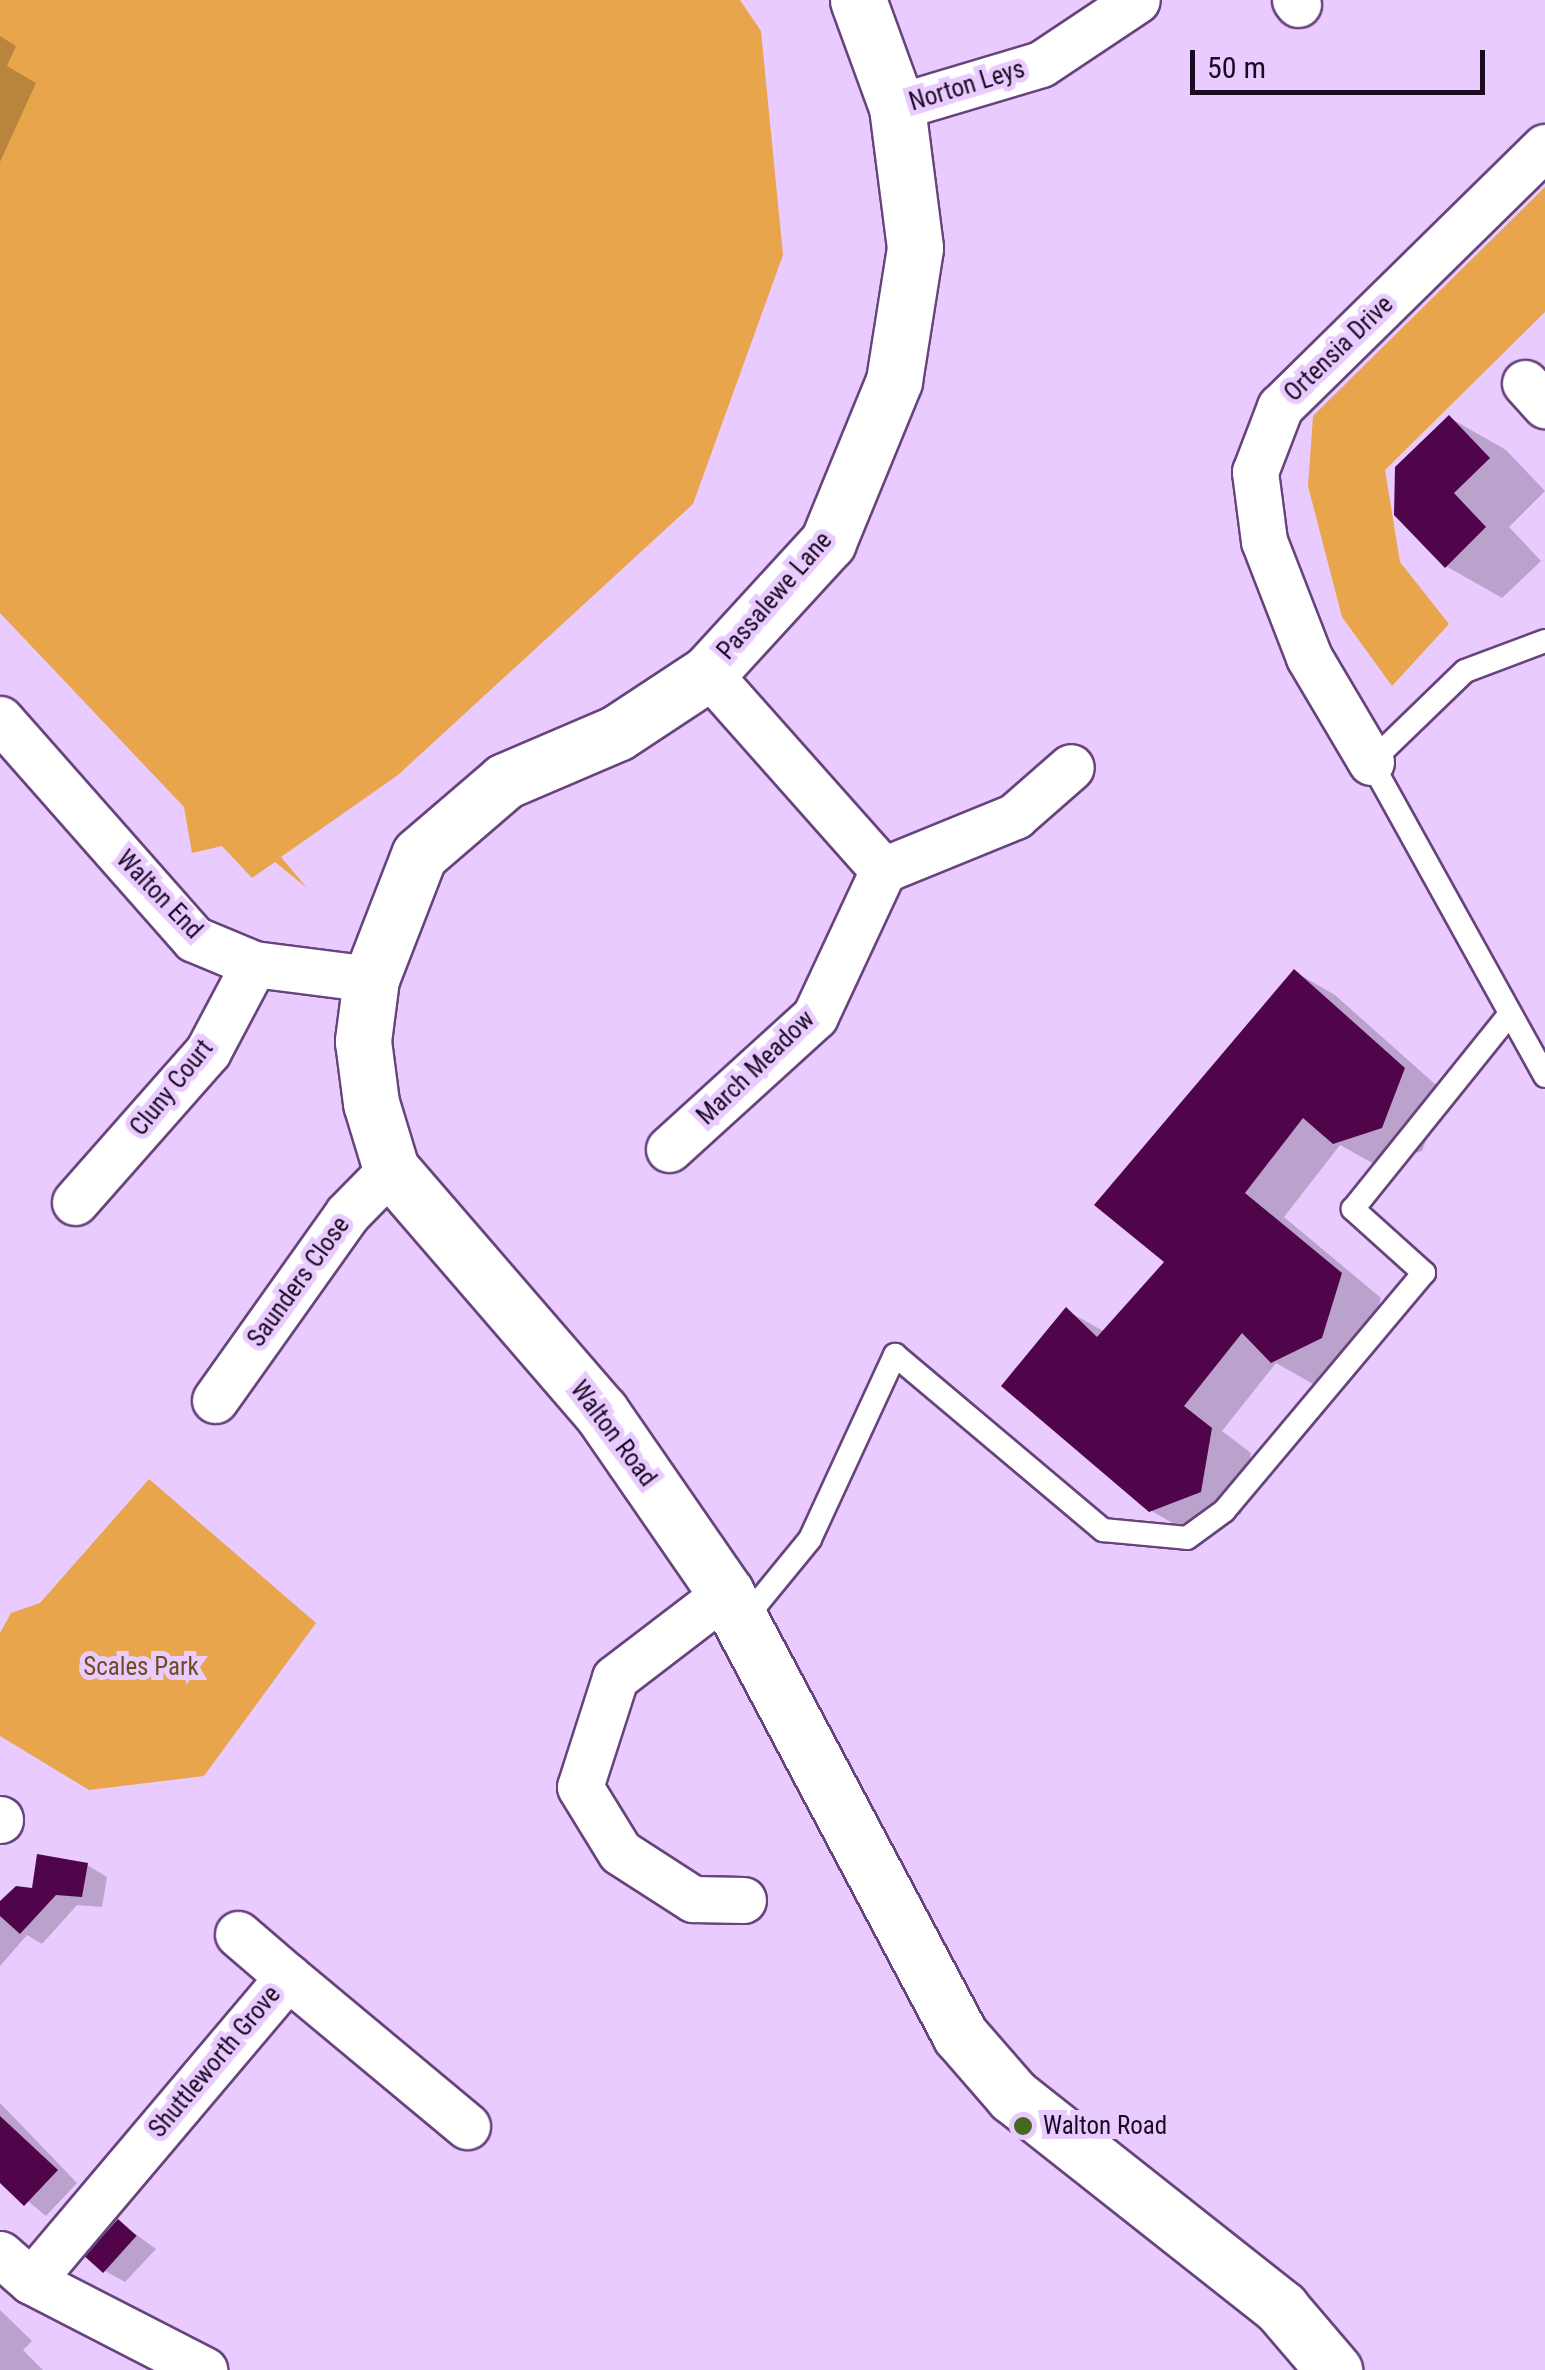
<!DOCTYPE html>
<html>
<head>
<meta charset="utf-8">
<style>
  body { margin:0 }
  #map { position:relative; width:1545px; height:2370px; overflow:hidden; background:#e9cbff; font-family:"Roboto Condensed",sans-serif }
  div>[style] { position:absolute }
  [style*='--x'] { left:calc(var(--x)*1px); top:calc(var(--y)*1px); width:calc(var(--w)*1px); rotate:calc(var(--a)*1deg) }
  .green>* { inset:0; background:#e8a54c }
  .shadow>* { inset:0; background:#0003 }
  .building>* { inset:0; background:#50054b; transform-origin:0 0 }
  .roads { filter:drop-shadow(2px 0 #67447c) drop-shadow(-2px 0 #67447c) drop-shadow(0 2px #67447c) drop-shadow(0 -2px #67447c) }
  .lane>* { height:22px; margin:-11px; padding:0 11px; transform-origin:11px; border-radius:11px; background:#fff }
  .street>* { height:45px; margin:-22.5px; padding:0 22.5px; transform-origin:22.5px; border-radius:22.5px; background:#fff }
  .secondary>* { height:55px; margin:-27.5px; padding:0 27.5px; transform-origin:27.5px; border-radius:27.5px; background:#fff }
  .dots>* { width:28px; height:28px; translate:-50% -50%; box-sizing:border-box; border:5px solid #e9cbff; border-radius:50% }
  span { translate:-50% -50%; white-space:nowrap; text-align:center; line-height:1.15; -webkit-text-stroke:10px #e9cbff; paint-order:stroke }
  .street-label { font-size:25px; color:#1a0b22 }
  .park-label { font-size:25px; color:#6f4d1e }
  .poi-label { font-size:25px; color:#1a0b22 }
  .left { translate:0 -50%; text-align:left }
  .scale { position:absolute; left:1190px; top:50px; width:295px; height:45px; box-sizing:border-box; border:5px solid #1a0b22; border-top:0; padding-left:12px; font-size:30px; line-height:35px; white-space:nowrap; color:#1a0b22; -webkit-text-stroke:8px #e9cbff; paint-order:stroke }
</style>
</head>
<body>
<div id="map">
  <div class="green">
    <i style="clip-path:polygon(0 0,740px 0,761px 31px,783px 255px,693px 504px,398px 775px,281px 857px,307px 888px,275px 862px,252px 878px,222px 846px,192px 853px,184px 807px,0 613px)"></i>
    <i style="clip-path:polygon(1545px 187px,1545px 312px,1385px 470px,1400px 562px,1449px 624px,1392px 686px,1342px 617px,1308px 486px,1313px 416px)"></i>
    <i style="clip-path:polygon(149px 1479px,316px 1623px,204px 1776px,89px 1790px,0 1736px,0 1633px,11px 1613px,40px 1603px)"></i>
  </div>
  <div class="shadow">
    <i style="clip-path:polygon(0 36px,16px 46px,7px 66px,36px 83px,0 162px)"></i>
    <i style="clip-path:polygon(1450px 418px,1506px 450px,1545px 491px,1509px 527px,1541px 561px,1502px 598px,1446px 566px)"></i>
    <i style="clip-path:polygon(1295px 972px,1335px 995px,1445px 1093px,1422px 1151px,1376px 1165px,1340px 1145px,1284px 1217px,1381px 1298px,1362px 1360px,1313px 1384px,1276px 1363px,1222px 1431px,1251px 1453px,1241px 1514px,1191px 1534px,1150px 1510px,1066px 1310px,1105px 1332px,1168px 1262px)"></i>
    <i style="clip-path:polygon(87px 1865px,107px 1877px,102px 1907px,77px 1905px,42px 1944px,27px 1935px,0 1966px,0 1908px)"></i>
    <i style="clip-path:polygon(0 2103px,77px 2183px,46px 2216px,0 2178px)"></i>
    <i style="clip-path:polygon(119px 2222px,156px 2249px,125px 2282px,105px 2271px)"></i>
    <i style="clip-path:polygon(0 2310px,32px 2341px,23px 2350px,43px 2370px,0 2370px)"></i>
  </div>
  <div class="building">
    <i style="clip-path:polygon(1449px 415px,1490px 458px,1454px 493px,1486px 527px,1445px 568px,1394px 515px,1395px 467px)"></i>
    <i style="clip-path:polygon(1294px 969px,1405px 1068px,1382px 1128px,1333px 1144px,1303px 1118px,1245px 1193px,1342px 1273px,1322px 1338px,1271px 1363px,1242px 1333px,1184px 1406px,1212px 1428px,1201px 1492px,1149px 1512px,1001px 1386px,1066px 1307px,1097px 1337px,1164px 1262px,1094px 1205px)"></i>
    <i style="clip-path:polygon(37px 1854px,88px 1863px,82px 1897px,56px 1895px,20px 1934px,0 1916px,0 1901px,16px 1886px,32px 1888px)"></i>
    <i style="clip-path:polygon(0 2116px,58px 2170px,24px 2206px,0 2183px)"></i>
    <i style="left:118px;top:2219px;width:25px;height:50px;rotate:42deg"></i>
  </div>
  <div class="roads">
    <div class="lane">
      <i style="--x:1545;--y:641;--w:85;--a:159.4"></i>
      <i style="--x:1465;--y:671;--w:131;--a:135.9"></i>
      <i style="--x:1371;--y:762;--w:359;--a:61"></i>
      <i style="--x:743;--y:1621;--w:106;--a:-50.7"></i>
      <i style="--x:810;--y:1539;--w:203;--a:-65.2"></i>
      <i style="--x:895;--y:1355;--w:272;--a:40.1"></i>
      <i style="--x:1103;--y:1530;--w:84;--a:5.4"></i>
      <i style="--x:1187;--y:1538;--w:46;--a:-36.1"></i>
      <i style="--x:1224;--y:1511;--w:311;--a:-50"></i>
      <i style="--x:1424;--y:1273;--w:96;--a:-138"></i>
      <i style="--x:1353;--y:1209;--w:250;--a:-51.2"></i>
    </div>
    <div class="street">
      <i style="--x:1295;--y:0;--w:5;--a:53"></i>
      <i style="--x:897;--y:107;--w:150;--a:-16.6"></i>
      <i style="--x:1041;--y:64;--w:115;--a:-33.7"></i>
      <i style="--x:1525;--y:383;--w:30;--a:48"></i>
      <i style="--x:708;--y:673;--w:264;--a:48.4"></i>
      <i style="--x:0;--y:719;--w:293;--a:48.6"></i>
      <i style="--x:194;--y:939;--w:65;--a:22.6"></i>
      <i style="--x:254;--y:964;--w:118;--a:7.3"></i>
      <i style="--x:1371;--y:762;--w:122;--a:-120.6"></i>
      <i style="--x:1309;--y:657;--w:124;--a:-111.2"></i>
      <i style="--x:1264;--y:541;--w:70;--a:-97.4"></i>
      <i style="--x:1255;--y:472;--w:70;--a:-69"></i>
      <i style="--x:1280;--y:407;--w:371;--a:-44.5"></i>
      <i style="--x:669;--y:1149;--w:197;--a:-42.3"></i>
      <i style="--x:815;--y:1016;--w:161;--a:-65"></i>
      <i style="--x:883;--y:870;--w:143;--a:-22.2"></i>
      <i style="--x:1015;--y:816;--w:74;--a:-41.2"></i>
      <i style="--x:75;--y:1202;--w:201;--a:-48.6"></i>
      <i style="--x:208;--y:1051;--w:98;--a:-62.1"></i>
      <i style="--x:215;--y:1400;--w:228;--a:-54.6"></i>
      <i style="--x:347;--y:1214;--w:63;--a:-45.6"></i>
      <i style="--x:726;--y:1593;--w:140;--a:142.6"></i>
      <i style="--x:615;--y:1678;--w:114;--a:107.8"></i>
      <i style="--x:580;--y:1787;--w:76;--a:58.4"></i>
      <i style="--x:620;--y:1852;--w:87;--a:32.8"></i>
      <i style="--x:693;--y:1899;--w:50;--a:1.1"></i>
      <i style="--x:0;--y:1820;--w:1;--a:-90"></i>
      <i style="--x:238;--y:1934;--w:66;--a:40.7"></i>
      <i style="--x:0;--y:2254;--w:41;--a:41.1"></i>
      <i style="--x:31;--y:2281;--w:195;--a:27.2"></i>
      <i style="--x:31;--y:2281;--w:398;--a:-49.8"></i>
      <i style="--x:288;--y:1977;--w:233;--a:39.8"></i>
    </div>
    <div class="secondary">
      <i style="--x:858;--y:0;--w:114;--a:70"></i>
      <i style="--x:897;--y:107;--w:142;--a:82.7"></i>
      <i style="--x:915;--y:248;--w:135;--a:99"></i>
      <i style="--x:894;--y:381;--w:174;--a:112.3"></i>
      <i style="--x:828;--y:542;--w:178;--a:132.5"></i>
      <i style="--x:708;--y:673;--w:109;--a:146.6"></i>
      <i style="--x:617;--y:733;--w:122;--a:156.8"></i>
      <i style="--x:505;--y:781;--w:113;--a:139.3"></i>
      <i style="--x:419;--y:855;--w:133;--a:111.2"></i>
      <i style="--x:371;--y:979;--w:63;--a:97.4"></i>
      <i style="--x:363;--y:1041;--w:63;--a:82.6"></i>
      <i style="--x:371;--y:1103;--w:69;--a:73.1"></i>
      <i style="--x:391;--y:1169;--w:321;--a:49.2"></i>
      <i style="--x:601;--y:1412;--w:220;--a:55.4"></i>
      <i style="--x:726;--y:1593;--w:500;--a:62.1"></i>
      <i style="--x:960;--y:2035;--w:81;--a:49"></i>
      <i style="--x:1013;--y:2096;--w:342;--a:38.3"></i>
      <i style="--x:1281;--y:2308;--w:82;--a:49.5"></i>
    </div>
  </div>
  <div class="dots">
    <i style="left:1023px;top:2126px;background:#466921"></i>
  </div>
  <div class="street-label">
    <span style="left:967px;top:86px;rotate:-17deg">Norton Leys</span>
    <span style="left:1339px;top:349px;rotate:-44deg">Ortensia Drive</span>
    <span style="left:775px;top:596px;rotate:-49deg">Passalewe Lane</span>
    <span style="left:159px;top:895px;rotate:46deg">Walton End</span>
    <span style="left:756px;top:1068px;rotate:-44deg">March Meadow</span>
    <span style="left:172px;top:1088px;rotate:-51deg">Cluny Court</span>
    <span style="left:299px;top:1282px;rotate:-54deg">Saunders Close</span>
    <span style="left:613px;top:1434px;rotate:53deg">Walton Road</span>
    <span style="left:215px;top:2062px;rotate:-50deg">Shuttleworth Grove</span>
  </div>
  <div class="park-label">
    <span style="left:141px;top:1667px">Scales Park</span>
  </div>
  <div class="poi-label">
    <span class="left" style="left:1043px;top:2126px">Walton Road</span>
  </div>
  <div class="scale">50 m</div>
</div>
</body>
</html>
